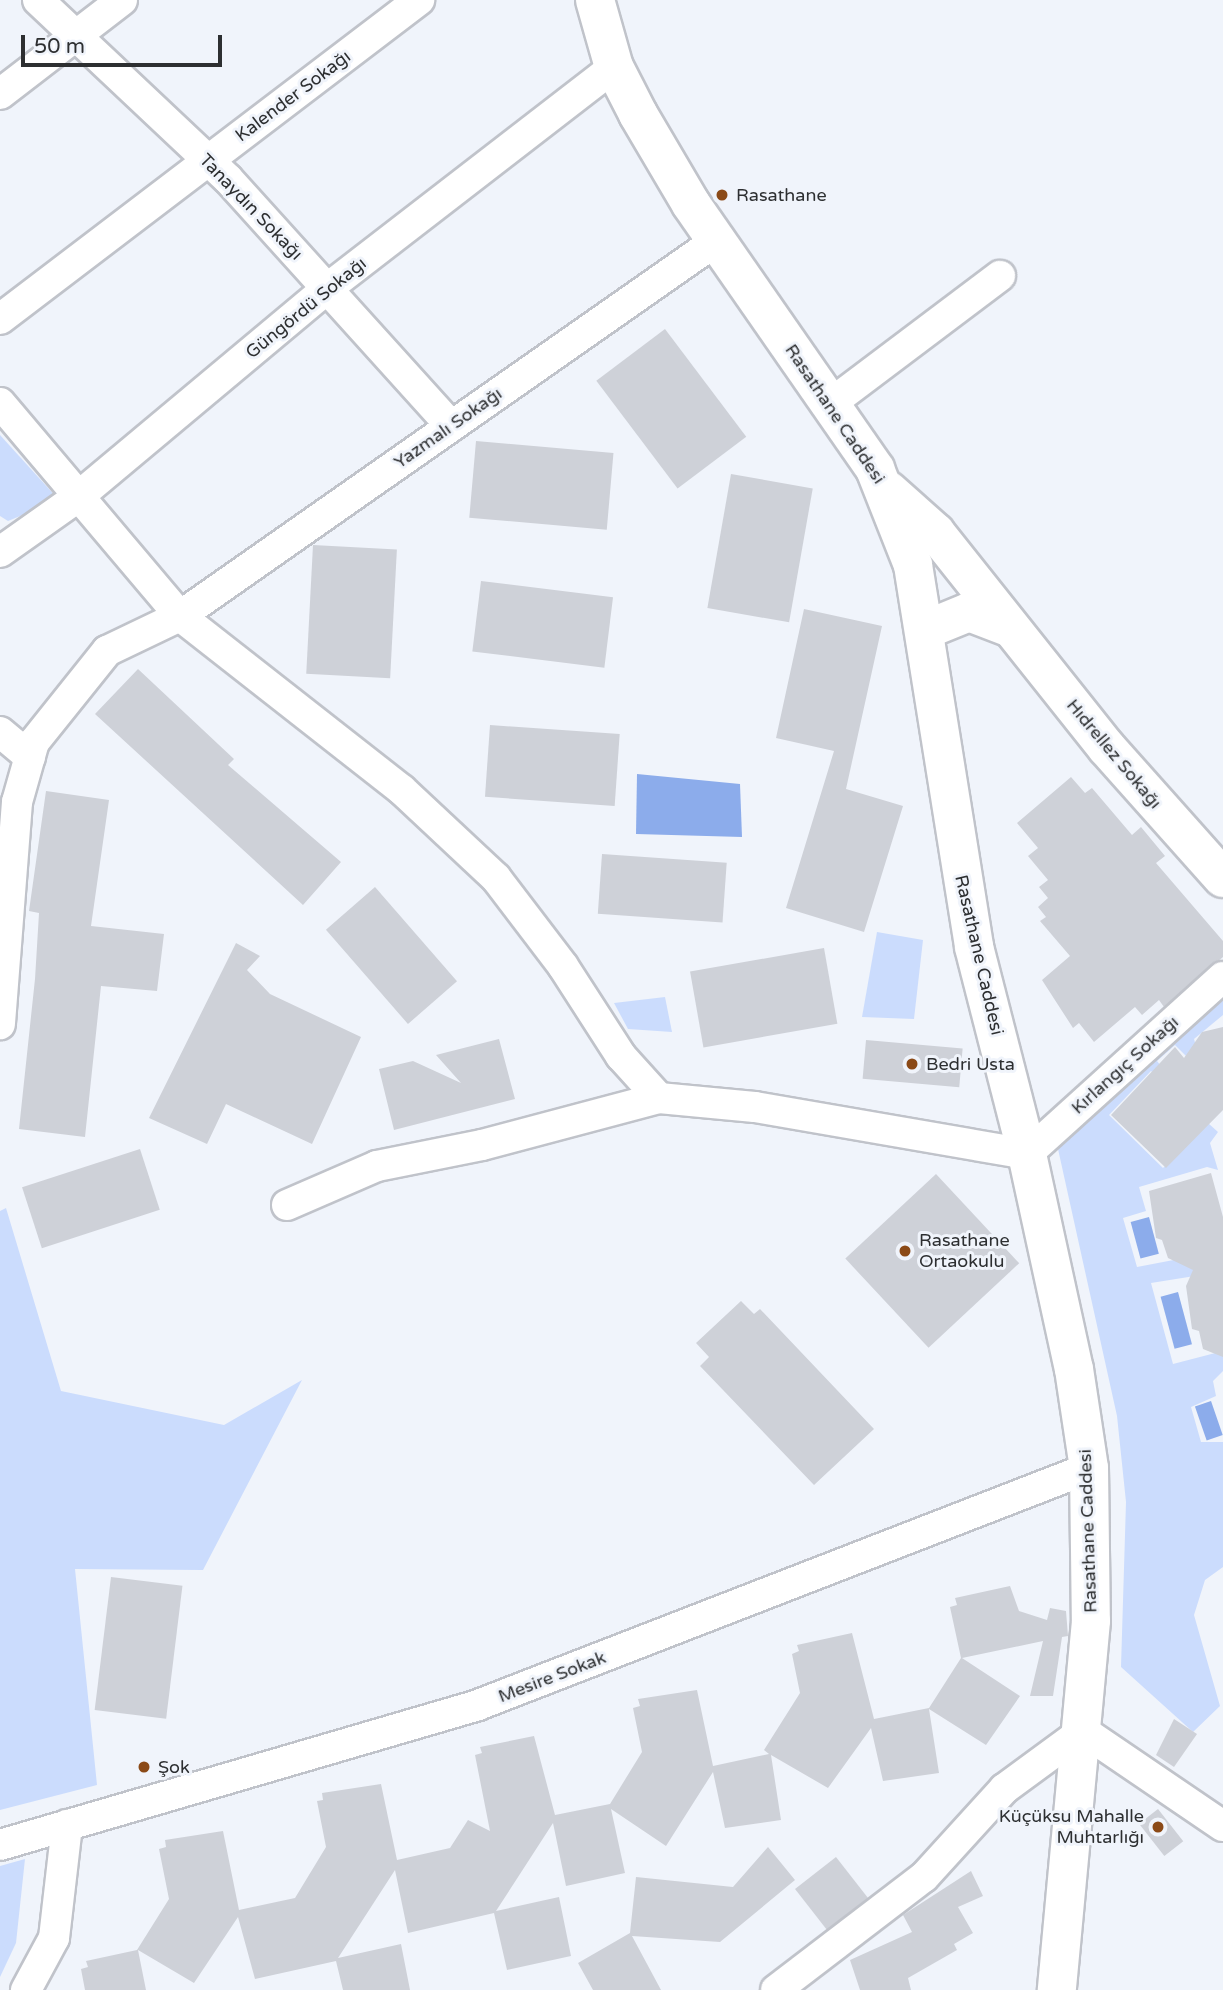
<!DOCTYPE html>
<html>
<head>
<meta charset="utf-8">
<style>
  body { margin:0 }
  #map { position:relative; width:1223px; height:1990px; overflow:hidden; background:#f0f4fb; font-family:"Varela Round",sans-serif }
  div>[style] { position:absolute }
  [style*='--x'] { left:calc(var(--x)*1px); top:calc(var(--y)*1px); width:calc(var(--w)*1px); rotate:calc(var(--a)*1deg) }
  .green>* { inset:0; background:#cbdcfd }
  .water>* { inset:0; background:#8caceb; transform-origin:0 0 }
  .building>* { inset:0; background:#ced1d8; transform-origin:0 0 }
  .roads { filter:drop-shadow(2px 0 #c0c3ca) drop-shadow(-2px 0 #c0c3ca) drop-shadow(0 2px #c0c3ca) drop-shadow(0 -2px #c0c3ca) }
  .minor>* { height:30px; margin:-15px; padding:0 15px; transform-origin:15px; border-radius:15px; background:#fff }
  .tertiary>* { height:38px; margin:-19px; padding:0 19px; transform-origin:19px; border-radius:19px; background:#fff }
  .dots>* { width:19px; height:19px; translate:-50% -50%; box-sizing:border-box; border:4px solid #f0f4fb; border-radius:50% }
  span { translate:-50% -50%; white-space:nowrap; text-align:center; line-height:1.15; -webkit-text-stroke:6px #f0f4fb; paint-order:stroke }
  .street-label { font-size:18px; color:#2d2f31 }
  .poi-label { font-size:18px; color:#2d2f31 }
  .left { translate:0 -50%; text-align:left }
  .right { translate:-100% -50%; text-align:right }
  .scale { position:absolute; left:21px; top:35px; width:201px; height:32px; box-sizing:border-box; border:4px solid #2d2f31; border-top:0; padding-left:9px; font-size:21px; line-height:24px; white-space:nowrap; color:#2d2f31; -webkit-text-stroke:5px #f0f4fb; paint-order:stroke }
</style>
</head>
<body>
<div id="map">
  <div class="green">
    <i style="clip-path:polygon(0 435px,59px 500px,8px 521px,0 516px)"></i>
    <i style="clip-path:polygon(877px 932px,923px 940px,914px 1019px,862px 1017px)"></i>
    <i style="clip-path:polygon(665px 997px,672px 1032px,628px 1029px,614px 1003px)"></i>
    <i style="clip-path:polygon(1223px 1000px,1223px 1015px,1194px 1039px,1204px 1074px,1175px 1045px,1157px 1061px,1182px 1092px,1177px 1096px,1151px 1071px,1109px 1115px,1163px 1168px,1208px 1123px,1218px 1132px,1210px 1143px,1218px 1170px,1207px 1167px,1139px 1187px,1146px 1211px,1123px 1218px,1137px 1267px,1184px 1258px,1201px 1275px,1151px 1283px,1173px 1364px,1223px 1351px,1223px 1371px,1213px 1381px,1216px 1396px,1191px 1407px,1201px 1442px,1223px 1442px,1223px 1567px,1205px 1580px,1194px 1615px,1220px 1706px,1193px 1732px,1121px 1667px,1126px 1502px,1117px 1416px,1058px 1149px,1077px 1126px)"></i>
    <i style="clip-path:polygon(6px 1208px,61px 1391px,224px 1425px,302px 1380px,203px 1570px,75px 1569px,97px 1785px,0 1810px,0 1211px)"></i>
    <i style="clip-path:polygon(25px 1859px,16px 1943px,0 1977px,0 1866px)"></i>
  </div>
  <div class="water">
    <i style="clip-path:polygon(637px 774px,740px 784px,742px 837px,636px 834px)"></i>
    <i style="left:1149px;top:1217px;width:38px;height:19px;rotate:75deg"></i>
    <i style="left:1178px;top:1292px;width:54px;height:18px;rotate:75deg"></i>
    <i style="left:1211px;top:1401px;width:36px;height:17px;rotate:71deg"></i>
  </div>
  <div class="building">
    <i style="left:665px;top:329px;width:135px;height:86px;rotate:53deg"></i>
    <i style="left:476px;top:441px;width:138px;height:77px;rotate:5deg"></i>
    <i style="left:731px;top:474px;width:83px;height:136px;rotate:10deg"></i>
    <i style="left:313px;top:545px;width:84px;height:129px;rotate:3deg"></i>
    <i style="left:481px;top:581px;width:133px;height:71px;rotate:7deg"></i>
    <i style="clip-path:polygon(804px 609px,882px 626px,846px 789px,903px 806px,864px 932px,786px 908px,834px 751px,776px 738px)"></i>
    <i style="clip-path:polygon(138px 669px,234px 759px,228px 765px,341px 862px,303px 905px,95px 714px)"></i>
    <i style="left:490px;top:725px;width:130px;height:72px;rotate:4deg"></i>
    <i style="clip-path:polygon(1071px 777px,1085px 793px,1092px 788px,1132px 835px,1141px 827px,1165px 856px,1156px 863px,1223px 941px,1223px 957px,1164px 1007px,1159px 1000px,1142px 1015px,1135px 1007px,1094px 1042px,1079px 1023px,1073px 1028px,1042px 980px,1070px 956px,1040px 921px,1046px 917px,1038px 907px,1048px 898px,1039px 887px,1048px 880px,1028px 856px,1038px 848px,1017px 823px)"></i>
    <i style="clip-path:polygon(46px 791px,109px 800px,91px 926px,164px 934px,157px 991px,101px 986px,85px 1137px,19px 1129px,35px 979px,39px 913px,29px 911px)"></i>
    <i style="left:602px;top:854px;width:125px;height:60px;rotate:4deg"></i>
    <i style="left:375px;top:887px;width:125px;height:65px;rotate:49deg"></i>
    <i style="clip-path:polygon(236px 943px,260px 956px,247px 970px,270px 994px,361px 1037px,312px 1144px,226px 1104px,207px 1144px,149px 1118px)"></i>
    <i style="left:824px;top:948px;width:77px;height:136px;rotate:80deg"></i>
    <i style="clip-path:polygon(1223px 1027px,1223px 1110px,1166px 1168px,1111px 1115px,1175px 1047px,1184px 1058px,1202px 1032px)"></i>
    <i style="clip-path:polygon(499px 1039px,515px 1099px,394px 1130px,379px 1069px,413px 1061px,461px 1083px,436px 1055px)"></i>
    <i style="left:866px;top:1040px;width:97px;height:39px;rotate:5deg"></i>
    <i style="left:140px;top:1149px;width:64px;height:124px;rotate:72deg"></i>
    <i style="clip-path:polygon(1211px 1173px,1223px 1217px,1223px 1357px,1203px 1349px,1199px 1331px,1192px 1329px,1186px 1286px,1193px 1270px,1168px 1258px,1162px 1240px,1156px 1238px,1149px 1191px)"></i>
    <i style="left:936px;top:1174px;width:122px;height:124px;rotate:47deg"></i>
    <i style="clip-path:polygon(741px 1301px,754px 1314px,760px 1309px,874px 1429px,814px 1485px,700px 1366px,709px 1357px,696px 1343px)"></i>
    <i style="left:111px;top:1577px;width:72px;height:134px;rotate:7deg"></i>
    <i style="clip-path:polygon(1010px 1586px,1019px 1611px,1047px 1620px,1050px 1608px,1066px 1611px,1068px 1636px,1062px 1637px,1053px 1696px,1030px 1696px,1043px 1641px,962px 1658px,1020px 1696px,986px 1745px,929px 1709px,939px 1773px,883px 1781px,871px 1728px,828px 1788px,771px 1755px,781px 1820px,725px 1828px,713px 1772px,666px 1846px,611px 1809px,625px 1873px,566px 1886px,553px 1823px,496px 1911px,559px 1897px,571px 1956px,507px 1970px,494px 1913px,408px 1933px,395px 1870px,338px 1958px,401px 1944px,410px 1990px,343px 1990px,336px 1961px,255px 1979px,238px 1917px,194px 1983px,138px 1950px,146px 1990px,85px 1990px,81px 1969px,88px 1967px,86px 1961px,137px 1950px,169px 1899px,159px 1849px,166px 1847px,165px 1840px,223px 1831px,239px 1910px,295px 1898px,326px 1847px,317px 1801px,323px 1800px,322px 1793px,381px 1784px,397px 1860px,450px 1848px,468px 1820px,490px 1831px,475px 1755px,482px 1753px,480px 1747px,534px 1736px,555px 1815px,610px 1804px,642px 1752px,633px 1708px,640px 1706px,638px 1699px,697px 1690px,713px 1766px,769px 1754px,764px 1750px,800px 1693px,792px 1654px,799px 1651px,797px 1645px,852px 1633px,874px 1719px,929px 1708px,961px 1658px,950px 1607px,957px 1605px,955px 1598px)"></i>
    <i style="clip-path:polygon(1174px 1719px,1197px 1734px,1174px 1767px,1156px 1755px)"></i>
    <i style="left:1158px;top:1809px;width:41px;height:24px;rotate:52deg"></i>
    <i style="clip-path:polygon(768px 1847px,795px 1880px,720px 1942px,632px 1936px,661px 1990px,593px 1990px,578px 1963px,630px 1933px,636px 1877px,733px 1887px)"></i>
    <i style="left:836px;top:1857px;width:52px;height:52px;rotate:52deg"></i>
    <i style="clip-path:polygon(971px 1871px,983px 1896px,958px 1907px,973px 1933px,954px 1944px,957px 1950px,908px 1978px,911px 1990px,860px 1990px,850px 1960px,912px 1932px,903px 1915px)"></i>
  </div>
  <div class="roads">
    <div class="minor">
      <i style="--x:38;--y:0;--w:261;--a:43.3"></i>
      <i style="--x:228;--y:179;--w:333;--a:47.9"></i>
      <i style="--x:0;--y:94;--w:154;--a:-37.6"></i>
      <i style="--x:0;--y:319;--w:527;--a:-37.28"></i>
      <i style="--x:0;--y:403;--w:279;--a:49.8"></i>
      <i style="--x:180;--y:616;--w:81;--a:154.4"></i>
      <i style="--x:107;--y:651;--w:117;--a:128.7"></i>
      <i style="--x:34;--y:742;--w:62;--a:105.8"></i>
      <i style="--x:17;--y:802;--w:223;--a:94.4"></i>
      <i style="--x:830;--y:404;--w:213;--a:-37"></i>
      <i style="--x:0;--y:552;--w:97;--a:-35.3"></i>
      <i style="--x:79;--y:496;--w:324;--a:-39.9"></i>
      <i style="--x:328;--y:288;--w:361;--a:-37.7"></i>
      <i style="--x:0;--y:732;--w:39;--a:40"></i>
      <i style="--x:659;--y:1098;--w:57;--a:-132.1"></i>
      <i style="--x:621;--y:1056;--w:107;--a:-122.8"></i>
      <i style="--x:563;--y:966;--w:111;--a:-127.3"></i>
      <i style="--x:496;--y:878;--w:129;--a:-136.9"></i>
      <i style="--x:402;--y:790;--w:282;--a:-141.9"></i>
      <i style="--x:180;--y:616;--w:654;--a:-34.98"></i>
      <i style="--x:287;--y:1205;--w:98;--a:-23.4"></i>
      <i style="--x:377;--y:1166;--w:107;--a:-11.3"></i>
      <i style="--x:482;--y:1145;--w:183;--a:-14.9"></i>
      <i style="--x:659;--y:1098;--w:96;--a:5.4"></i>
      <i style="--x:755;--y:1107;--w:276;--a:9.8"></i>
      <i style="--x:1027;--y:1154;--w:264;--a:-42.1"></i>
      <i style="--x:0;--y:1845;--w:498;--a:-16.3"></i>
      <i style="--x:478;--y:1705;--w:655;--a:-21.2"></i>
      <i style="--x:26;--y:1990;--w:59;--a:-61.7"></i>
      <i style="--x:54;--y:1938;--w:114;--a:-83.4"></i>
      <i style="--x:776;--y:1990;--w:186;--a:-37.4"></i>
      <i style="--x:924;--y:1877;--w:119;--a:-47.7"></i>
      <i style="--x:1004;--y:1789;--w:98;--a:-36.3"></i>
      <i style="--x:1083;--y:1731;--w:169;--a:34.2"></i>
    </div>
    <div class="tertiary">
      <i style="--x:595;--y:0;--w:70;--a:74.2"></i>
      <i style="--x:614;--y:67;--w:53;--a:62.9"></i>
      <i style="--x:638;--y:114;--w:104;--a:59.5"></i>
      <i style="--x:691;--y:204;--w:323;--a:55.2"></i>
      <i style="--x:875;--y:469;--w:103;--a:68.4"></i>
      <i style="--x:913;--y:565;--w:387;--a:80.9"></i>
      <i style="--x:974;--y:947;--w:214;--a:75.6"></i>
      <i style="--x:1027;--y:1154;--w:220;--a:77.7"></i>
      <i style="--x:1074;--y:1369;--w:100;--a:81.4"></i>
      <i style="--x:1089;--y:1468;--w:153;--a:89.3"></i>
      <i style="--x:1091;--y:1621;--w:371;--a:95.3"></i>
      <i style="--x:889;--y:491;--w:62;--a:41.7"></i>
      <i style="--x:935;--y:532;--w:276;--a:51.5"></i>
      <i style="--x:1107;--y:748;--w:174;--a:48.3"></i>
      <i style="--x:925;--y:630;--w:48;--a:-22.2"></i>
      <i style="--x:969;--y:612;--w:42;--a:21"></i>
    </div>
  </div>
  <div class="dots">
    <i style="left:722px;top:195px;background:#8b4a17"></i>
    <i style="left:912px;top:1064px;background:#8b4a17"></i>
    <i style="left:905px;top:1251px;background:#8b4a17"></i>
    <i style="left:144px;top:1767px;background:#8b4a17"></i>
    <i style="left:1158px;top:1827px;background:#8b4a17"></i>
  </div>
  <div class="street-label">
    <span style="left:293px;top:96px;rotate:-37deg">Kalender Sokağı</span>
    <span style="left:251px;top:207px;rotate:46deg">Tanaydın Sokağı</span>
    <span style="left:306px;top:308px;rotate:-39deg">Güngördü Sokağı</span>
    <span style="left:835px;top:414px;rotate:56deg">Rasathane Caddesi</span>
    <span style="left:448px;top:428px;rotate:-35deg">Yazmalı Sokağı</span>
    <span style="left:1114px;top:754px;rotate:50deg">Hıdrellez Sokağı</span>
    <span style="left:979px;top:955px;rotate:77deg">Rasathane Caddesi</span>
    <span style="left:1125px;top:1065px;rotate:-42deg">Kırlangıç Sokağı</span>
    <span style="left:1088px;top:1531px;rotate:-92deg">Rasathane Caddesi</span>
    <span style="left:552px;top:1677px;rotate:-21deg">Mesire Sokak</span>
  </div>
  <div class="poi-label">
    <span class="left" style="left:736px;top:195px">Rasathane</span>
    <span class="left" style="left:926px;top:1064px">Bedri Usta</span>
    <span class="left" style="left:919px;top:1251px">Rasathane<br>Ortaokulu</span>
    <span class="left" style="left:158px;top:1767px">Şok</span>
    <span class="right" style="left:1144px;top:1827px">Küçüksu Mahalle<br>Muhtarlığı</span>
  </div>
  <div class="scale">50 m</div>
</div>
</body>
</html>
